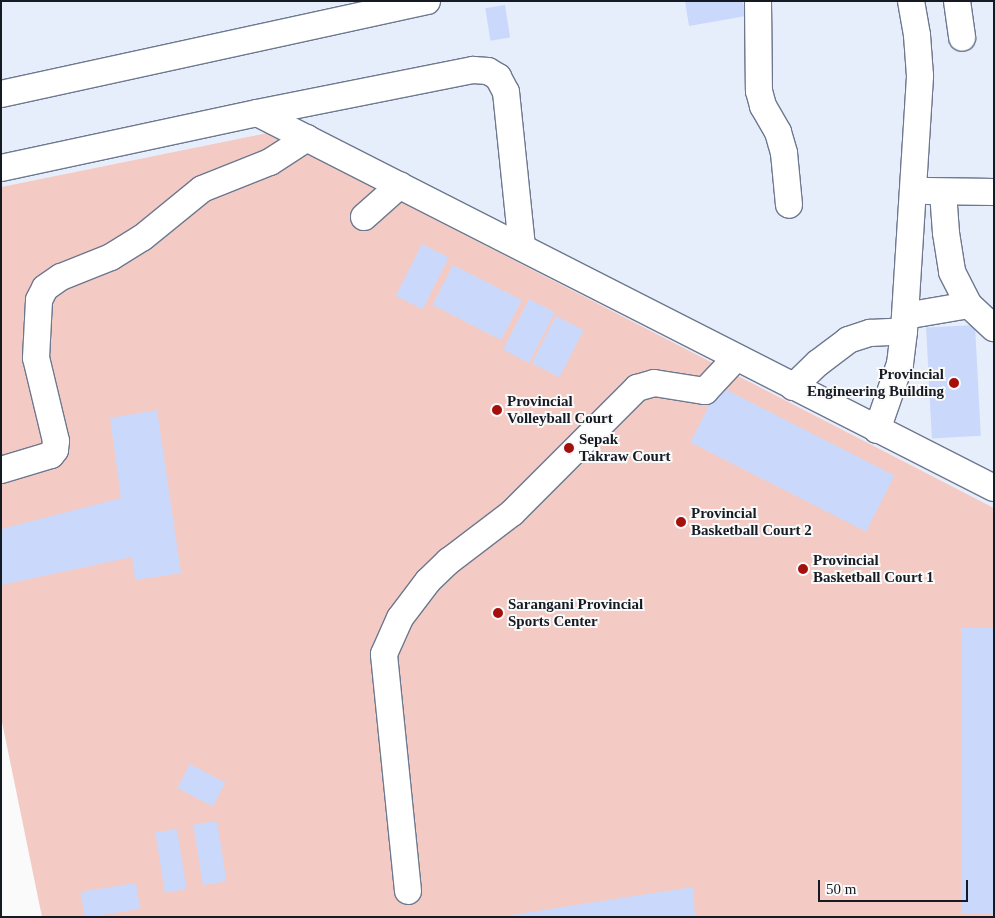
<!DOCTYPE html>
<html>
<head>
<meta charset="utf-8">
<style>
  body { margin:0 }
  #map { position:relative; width:995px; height:918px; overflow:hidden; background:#fafafa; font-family:"Times New Roman",serif }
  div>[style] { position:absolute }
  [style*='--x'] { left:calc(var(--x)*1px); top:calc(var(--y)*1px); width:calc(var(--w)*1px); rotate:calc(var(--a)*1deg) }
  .built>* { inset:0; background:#e7eefb }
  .green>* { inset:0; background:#f3cbc4 }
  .building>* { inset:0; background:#cad9fb; transform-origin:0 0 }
  .roads { filter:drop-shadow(1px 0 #6d788f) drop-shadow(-1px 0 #6d788f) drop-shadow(0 1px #6d788f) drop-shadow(0 -1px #6d788f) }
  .minor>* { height:26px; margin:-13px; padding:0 13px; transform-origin:13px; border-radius:13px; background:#fff }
  .dots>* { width:14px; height:14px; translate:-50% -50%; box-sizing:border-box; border:2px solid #fafafa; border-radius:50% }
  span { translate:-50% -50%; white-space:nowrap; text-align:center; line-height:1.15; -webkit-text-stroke:4px #fafafa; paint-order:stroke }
  .poi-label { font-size:15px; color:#161a23; font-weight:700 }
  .right { translate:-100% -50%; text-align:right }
  .left { translate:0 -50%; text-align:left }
  .frame { position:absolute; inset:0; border:2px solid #161a23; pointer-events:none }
  .scale { position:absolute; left:818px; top:880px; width:150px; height:22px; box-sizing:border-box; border:2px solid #161a23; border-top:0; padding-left:6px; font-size:15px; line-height:18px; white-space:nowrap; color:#161a23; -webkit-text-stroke:4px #fafafa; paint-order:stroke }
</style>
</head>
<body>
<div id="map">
  <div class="built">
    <i style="clip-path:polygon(1px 1px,994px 1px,994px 508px,267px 133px,1px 187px)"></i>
  </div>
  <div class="green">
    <i style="clip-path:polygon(267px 133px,994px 508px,994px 917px,42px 917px,1px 717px,1px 187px)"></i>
  </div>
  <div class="building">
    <i style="clip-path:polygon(685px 1px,743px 1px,746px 16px,689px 26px)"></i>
    <i style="left:505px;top:5px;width:33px;height:20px;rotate:81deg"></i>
    <i style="left:422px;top:244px;width:30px;height:58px;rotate:27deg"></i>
    <i style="left:453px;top:265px;width:77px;height:45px;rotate:27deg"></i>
    <i style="left:529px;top:299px;width:29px;height:57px;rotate:27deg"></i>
    <i style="left:556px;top:316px;width:31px;height:53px;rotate:27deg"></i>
    <i style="left:975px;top:325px;width:111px;height:49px;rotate:87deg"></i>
    <i style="left:719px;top:386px;width:197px;height:63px;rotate:27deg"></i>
    <i style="clip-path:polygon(157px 410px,181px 573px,135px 580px,132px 557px,1px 585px,1px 529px,121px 498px,110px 418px)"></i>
    <i style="left:961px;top:628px;width:33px;height:285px"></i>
    <i style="left:190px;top:764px;width:40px;height:27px;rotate:28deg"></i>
    <i style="left:217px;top:821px;width:61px;height:24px;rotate:81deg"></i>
    <i style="left:177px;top:829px;width:61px;height:22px;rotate:81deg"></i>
    <i style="left:136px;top:883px;width:26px;height:56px;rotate:81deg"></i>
    <i style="clip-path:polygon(693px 887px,695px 917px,505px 917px,505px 916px)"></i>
  </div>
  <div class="roads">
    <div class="minor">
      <i style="--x:758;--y:1;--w:90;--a:89.4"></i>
      <i style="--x:759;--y:91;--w:16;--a:75"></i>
      <i style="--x:763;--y:106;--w:30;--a:60"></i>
      <i style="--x:778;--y:132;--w:22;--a:74"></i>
      <i style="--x:784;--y:153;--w:52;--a:84.5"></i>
      <i style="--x:957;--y:1;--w:37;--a:82"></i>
      <i style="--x:1;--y:94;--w:436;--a:-12.3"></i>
      <i style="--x:257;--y:113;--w:220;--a:-11.3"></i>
      <i style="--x:473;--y:70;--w:15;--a:4"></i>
      <i style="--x:488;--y:71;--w:12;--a:31"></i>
      <i style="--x:498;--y:77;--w:17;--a:62"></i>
      <i style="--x:506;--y:92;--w:156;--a:84.1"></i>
      <i style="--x:1;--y:168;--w:262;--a:-12.1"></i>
      <i style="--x:257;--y:113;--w:827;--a:26.97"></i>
      <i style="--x:927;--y:191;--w:67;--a:0.9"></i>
      <i style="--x:943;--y:192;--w:41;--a:85.8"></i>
      <i style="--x:946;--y:233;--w:39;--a:81"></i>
      <i style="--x:952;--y:272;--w:37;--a:63"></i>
      <i style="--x:969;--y:305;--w:34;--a:43"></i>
      <i style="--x:364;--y:217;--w:48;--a:-41.6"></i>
      <i style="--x:905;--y:316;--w:65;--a:-9.8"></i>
      <i style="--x:793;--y:387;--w:35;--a:-44"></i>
      <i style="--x:818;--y:363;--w:38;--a:-37"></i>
      <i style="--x:848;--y:340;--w:23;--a:-18"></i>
      <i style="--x:870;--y:333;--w:34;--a:-3"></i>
      <i style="--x:877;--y:430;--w:70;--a:-70.8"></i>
      <i style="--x:900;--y:364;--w:33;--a:-83"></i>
      <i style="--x:904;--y:331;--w:256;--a:-86.4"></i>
      <i style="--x:920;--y:76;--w:41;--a:-94.2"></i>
      <i style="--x:917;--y:35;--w:35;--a:-100"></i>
      <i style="--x:1;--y:470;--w:52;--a:-16.7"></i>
      <i style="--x:51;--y:455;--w:6;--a:-51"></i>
      <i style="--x:55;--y:450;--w:9;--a:-84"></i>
      <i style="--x:56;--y:441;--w:85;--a:-103.5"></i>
      <i style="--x:36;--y:358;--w:58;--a:-87"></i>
      <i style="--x:39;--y:300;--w:13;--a:-63"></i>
      <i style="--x:45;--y:288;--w:19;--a:-35"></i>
      <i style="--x:61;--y:277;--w:54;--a:-21.8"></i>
      <i style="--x:111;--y:257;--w:36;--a:-32"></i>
      <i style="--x:142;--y:238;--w:77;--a:-39.2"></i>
      <i style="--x:202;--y:189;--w:73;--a:-21.7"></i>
      <i style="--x:270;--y:162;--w:44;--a:-33"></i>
      <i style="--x:408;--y:891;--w:238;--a:-95.8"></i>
      <i style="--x:384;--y:654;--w:39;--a:-66"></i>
      <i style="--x:400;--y:618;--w:46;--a:-52.9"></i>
      <i style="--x:428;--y:581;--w:29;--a:-44"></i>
      <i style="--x:449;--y:561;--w:79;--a:-37.3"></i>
      <i style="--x:512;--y:513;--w:177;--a:-45"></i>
      <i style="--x:637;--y:388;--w:18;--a:-16"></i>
      <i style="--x:654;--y:383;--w:52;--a:8.9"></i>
      <i style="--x:705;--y:391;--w:45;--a:-46.8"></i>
    </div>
  </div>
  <div class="dots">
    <i style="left:954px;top:383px;background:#a5100d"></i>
    <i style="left:497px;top:410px;background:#a5100d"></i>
    <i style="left:569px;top:448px;background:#a5100d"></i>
    <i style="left:681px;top:522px;background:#a5100d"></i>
    <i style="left:803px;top:569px;background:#a5100d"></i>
    <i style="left:498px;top:613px;background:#a5100d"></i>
  </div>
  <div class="poi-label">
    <span class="right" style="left:944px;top:383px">Provincial<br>Engineering Building</span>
    <span class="left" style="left:507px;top:410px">Provincial<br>Volleyball Court</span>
    <span class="left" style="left:579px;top:448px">Sepak<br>Takraw Court</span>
    <span class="left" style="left:691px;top:522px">Provincial<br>Basketball Court 2</span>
    <span class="left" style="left:813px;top:569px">Provincial<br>Basketball Court 1</span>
    <span class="left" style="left:508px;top:613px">Sarangani Provincial<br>Sports Center</span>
  </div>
  <div class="frame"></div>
  <div class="scale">50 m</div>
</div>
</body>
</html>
